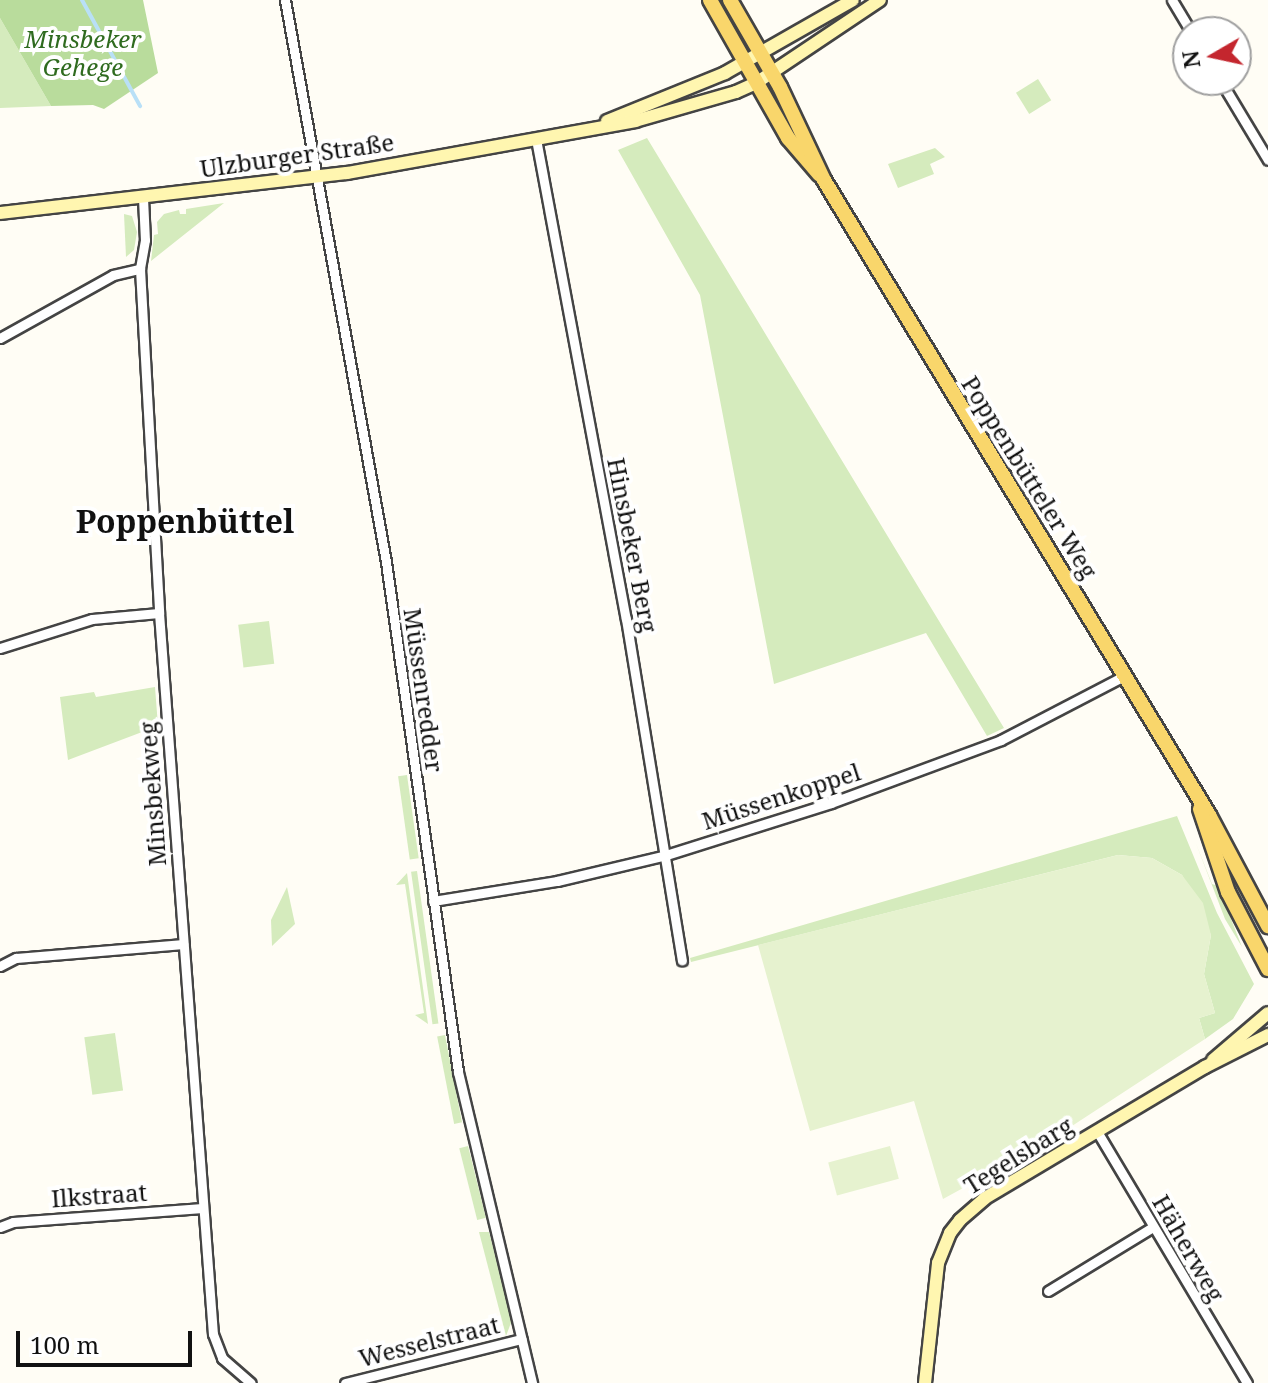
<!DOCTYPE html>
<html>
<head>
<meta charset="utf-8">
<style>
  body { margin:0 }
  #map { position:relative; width:1268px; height:1383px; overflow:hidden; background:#fffdf5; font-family:"Noto Serif",serif }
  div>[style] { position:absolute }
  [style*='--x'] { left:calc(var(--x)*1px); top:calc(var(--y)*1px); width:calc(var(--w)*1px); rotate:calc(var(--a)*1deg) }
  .green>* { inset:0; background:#d5ebbd; transform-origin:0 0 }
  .forest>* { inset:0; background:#b9dc9c }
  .pitch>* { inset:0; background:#e6f2cf; transform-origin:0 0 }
  .stream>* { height:4px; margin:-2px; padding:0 2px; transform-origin:2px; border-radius:2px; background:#b9e0f7 }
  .roads { filter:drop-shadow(2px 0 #444) drop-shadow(-2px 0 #444) drop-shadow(0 2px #444) drop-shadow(0 -2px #444) }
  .street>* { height:9px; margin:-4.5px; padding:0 4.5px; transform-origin:4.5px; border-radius:4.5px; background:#fff }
  .secondary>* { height:12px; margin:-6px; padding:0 6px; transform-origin:6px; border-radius:6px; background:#fff6b0 }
  .primary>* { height:14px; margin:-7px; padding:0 7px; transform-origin:7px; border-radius:7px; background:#f9d66b }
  span { translate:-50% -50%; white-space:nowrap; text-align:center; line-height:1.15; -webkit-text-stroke:8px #fff; paint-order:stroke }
  .park-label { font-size:24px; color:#2f6b1f; font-style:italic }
  .street-label { font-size:24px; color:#111 }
  .district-label { font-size:32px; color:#111; font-weight:700 }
  .north { position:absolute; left:1172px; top:16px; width:80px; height:80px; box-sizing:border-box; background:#fff; border:2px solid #a0a0a0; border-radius:50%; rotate:261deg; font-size:22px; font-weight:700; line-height:32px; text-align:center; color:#111 }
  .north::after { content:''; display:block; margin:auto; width:28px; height:36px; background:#c4262e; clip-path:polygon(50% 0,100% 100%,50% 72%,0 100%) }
  .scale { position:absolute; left:16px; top:1331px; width:176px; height:36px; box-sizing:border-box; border:4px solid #111; border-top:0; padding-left:10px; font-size:24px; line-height:28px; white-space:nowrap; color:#111; -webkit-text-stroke:6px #fff; paint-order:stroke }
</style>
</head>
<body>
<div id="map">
  <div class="green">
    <i style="clip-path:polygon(0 18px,51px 106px,0 108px)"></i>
    <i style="left:1038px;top:79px;width:25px;height:26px;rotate:58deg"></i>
    <i style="clip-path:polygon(647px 138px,922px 593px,1004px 728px,987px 736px,926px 633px,774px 684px,700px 295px,618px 150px)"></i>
    <i style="clip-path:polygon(935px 148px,945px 157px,930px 164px,934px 174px,898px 188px,888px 164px)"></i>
    <i style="clip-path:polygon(224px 203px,151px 261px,154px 235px,158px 234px,157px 222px,164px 214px,179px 210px,180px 214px,186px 214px,186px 209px)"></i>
    <i style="clip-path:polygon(124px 214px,132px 216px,137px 232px,134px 250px,126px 257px)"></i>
    <i style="left:269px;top:621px;width:43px;height:31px;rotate:83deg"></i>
    <i style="clip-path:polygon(155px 687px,158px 726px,68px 760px,60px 697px,94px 692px,96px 697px)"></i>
    <i style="left:407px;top:775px;width:84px;height:9px;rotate:82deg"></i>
    <i style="clip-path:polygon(1177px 816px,1217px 913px,1254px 984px,1233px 1019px,1205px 1039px,1199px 1018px,1215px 1013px,1204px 974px,1211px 935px,1182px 875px,1152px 858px,1118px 855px,691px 962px,690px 958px)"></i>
    <i style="clip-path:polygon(1195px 841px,1212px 884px,1218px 886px,1242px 947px,1225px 919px)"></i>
    <i style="left:417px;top:871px;width:154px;height:6px;rotate:82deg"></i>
    <i style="clip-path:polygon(407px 873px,428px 1024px,415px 1015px,424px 1013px,405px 884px,396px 885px)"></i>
    <i style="clip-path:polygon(287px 887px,295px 924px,272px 946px,271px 920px)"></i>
    <i style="left:115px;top:1033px;width:58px;height:31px;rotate:82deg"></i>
    <i style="left:445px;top:1035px;width:89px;height:8px;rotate:79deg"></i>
    <i style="left:468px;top:1146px;width:74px;height:9px;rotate:76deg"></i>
    <i style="clip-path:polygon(479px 1232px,489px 1232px,512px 1320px,506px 1336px)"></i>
  </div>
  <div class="forest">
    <i style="clip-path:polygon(0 0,143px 0,158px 73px,104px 109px,93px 105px,51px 106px,0 18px)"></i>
  </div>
  <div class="pitch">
    <i style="clip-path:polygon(1118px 855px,1152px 858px,1182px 875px,1203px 903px,1211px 935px,1204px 974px,1215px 1013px,1199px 1018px,1205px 1039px,1049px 1141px,943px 1199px,914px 1101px,810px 1131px,758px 945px)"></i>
    <i style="left:890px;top:1146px;width:34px;height:64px;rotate:75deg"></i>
  </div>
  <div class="stream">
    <i style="--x:82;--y:0;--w:121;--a:61.3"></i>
  </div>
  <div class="roads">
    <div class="street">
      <i style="--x:285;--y:0;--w:571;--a:79.81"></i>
      <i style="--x:386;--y:562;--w:515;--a:81.96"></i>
      <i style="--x:458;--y:1072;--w:320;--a:76.6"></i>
      <i style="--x:1172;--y:0;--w:37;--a:59"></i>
      <i style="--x:1220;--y:80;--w:93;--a:59"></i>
      <i style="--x:536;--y:139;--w:488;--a:79.4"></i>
      <i style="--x:626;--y:619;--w:346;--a:80.7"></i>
      <i style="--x:143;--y:198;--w:42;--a:87.3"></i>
      <i style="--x:145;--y:240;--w:29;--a:100"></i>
      <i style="--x:140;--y:269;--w:345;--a:86.8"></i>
      <i style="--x:159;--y:613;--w:723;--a:85.72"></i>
      <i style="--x:213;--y:1334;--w:26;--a:69"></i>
      <i style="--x:222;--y:1358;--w:38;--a:41"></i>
      <i style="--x:0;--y:338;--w:129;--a:-29.1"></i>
      <i style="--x:113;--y:275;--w:28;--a:-13"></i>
      <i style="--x:0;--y:648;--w:96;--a:-17.5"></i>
      <i style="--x:92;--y:619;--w:67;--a:-5.1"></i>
      <i style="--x:433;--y:901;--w:126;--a:-9.2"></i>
      <i style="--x:557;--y:881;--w:112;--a:-13.4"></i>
      <i style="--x:666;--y:855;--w:173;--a:-17.5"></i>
      <i style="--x:831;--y:803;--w:181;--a:-20.3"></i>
      <i style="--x:1001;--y:740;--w:139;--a:-27.5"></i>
      <i style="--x:0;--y:966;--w:18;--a:-27"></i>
      <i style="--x:16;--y:958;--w:168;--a:-4.8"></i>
      <i style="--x:1098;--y:1133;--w:291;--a:59.2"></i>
      <i style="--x:0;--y:1227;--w:14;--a:-21"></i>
      <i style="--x:13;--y:1222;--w:190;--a:-4.2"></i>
      <i style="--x:1048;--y:1291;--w:123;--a:-31.4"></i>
      <i style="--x:345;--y:1383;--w:182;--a:-14"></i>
    </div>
    <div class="secondary">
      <i style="--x:607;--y:121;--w:127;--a:-22.1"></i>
      <i style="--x:725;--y:73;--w:147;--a:-29.7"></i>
      <i style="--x:0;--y:213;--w:349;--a:-6.6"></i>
      <i style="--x:347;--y:173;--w:293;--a:-10.2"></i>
      <i style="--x:635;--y:121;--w:105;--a:-16"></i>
      <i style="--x:736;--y:92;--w:22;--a:-24"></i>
      <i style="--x:756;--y:83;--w:149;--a:-33.8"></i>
      <i style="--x:1213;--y:1060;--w:72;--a:-40.5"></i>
      <i style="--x:925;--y:1383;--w:121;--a:-83.8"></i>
      <i style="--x:938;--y:1263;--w:32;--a:-68"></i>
      <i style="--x:950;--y:1233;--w:16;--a:-52"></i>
      <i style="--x:960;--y:1220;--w:33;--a:-41"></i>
      <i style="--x:985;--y:1198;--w:256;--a:-30.8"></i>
      <i style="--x:1205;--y:1067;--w:71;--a:-26.9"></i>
    </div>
    <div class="primary">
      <i style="--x:710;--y:0;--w:159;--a:60.5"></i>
      <i style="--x:788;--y:138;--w:48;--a:49.3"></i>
      <i style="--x:730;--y:0;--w:100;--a:60.1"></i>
      <i style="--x:780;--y:87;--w:103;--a:64.7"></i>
      <i style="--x:824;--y:180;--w:743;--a:58.77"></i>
      <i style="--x:1209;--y:815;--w:126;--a:62"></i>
      <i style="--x:1200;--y:809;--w:88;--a:71.4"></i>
      <i style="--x:1228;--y:892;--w:87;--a:62.5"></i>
    </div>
  </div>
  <div class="park-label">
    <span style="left:83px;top:53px">Minsbeker<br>Gehege</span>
  </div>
  <div class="street-label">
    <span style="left:297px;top:155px;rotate:-8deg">Ulzburger Straße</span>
    <span style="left:1030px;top:477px;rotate:58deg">Poppenbütteler Weg</span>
    <span style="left:633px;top:545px;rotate:79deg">Hinsbeker Berg</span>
    <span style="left:424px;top:690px;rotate:82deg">Müssenredder</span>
    <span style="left:152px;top:794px;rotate:-94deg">Minsbekweg</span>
    <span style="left:781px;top:796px;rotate:-18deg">Müssenkoppel</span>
    <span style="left:1018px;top:1155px;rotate:-32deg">Tegelsbarg</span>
    <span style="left:99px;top:1195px;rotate:-4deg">Ilkstraat</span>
    <span style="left:1189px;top:1248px;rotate:60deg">Häherweg</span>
    <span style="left:429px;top:1341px;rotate:-14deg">Wesselstraat</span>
  </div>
  <div class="district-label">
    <span style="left:185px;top:521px">Poppenbüttel</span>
  </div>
  <div class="north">N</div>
  <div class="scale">100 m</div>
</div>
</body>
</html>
